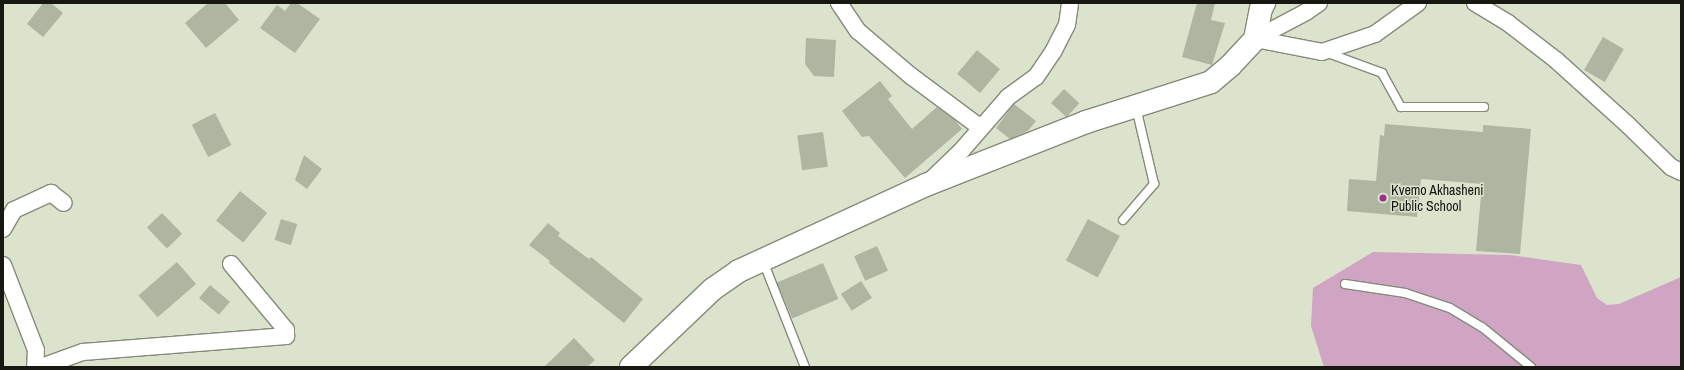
<!DOCTYPE html>
<html>
<head>
<meta charset="utf-8">
<style>
  body { margin:0 }
  #map { position:relative; width:1684px; height:370px; overflow:hidden; background:#dbe3cd; font-family:"Archivo Narrow",sans-serif }
  div>[style] { position:absolute }
  [style*='--x'] { left:calc(var(--x)*1px); top:calc(var(--y)*1px); width:calc(var(--w)*1px); rotate:calc(var(--a)*1deg) }
  .green>* { inset:0; background:#cfa5c3 }
  .building>* { inset:0; background:#aeb6a1; transform-origin:0 0 }
  .roads { filter:drop-shadow(1px 0 #848b78) drop-shadow(-1px 0 #848b78) drop-shadow(0 1px #848b78) drop-shadow(0 -1px #848b78) }
  .lane>* { height:8px; margin:-4px; padding:0 4px; transform-origin:4px; border-radius:4px; background:#fff }
  .street>* { height:16px; margin:-8px; padding:0 8px; transform-origin:8px; border-radius:8px; background:#fff }
  .secondary>* { height:22px; margin:-11px; padding:0 11px; transform-origin:11px; border-radius:11px; background:#fff }
  .dots>* { width:11px; height:11px; translate:-50% -50%; box-sizing:border-box; border:2px solid #dbe3cd; border-radius:50% }
  span { translate:-50% -50%; white-space:nowrap; text-align:center; line-height:1.15; -webkit-text-stroke:3px #dbe3cd; paint-order:stroke }
  .poi-label { font-size:14px; color:#161811 }
  .left { translate:0 -50%; text-align:left }
  .frame { position:absolute; inset:0; border:4px solid #161811; pointer-events:none }
</style>
</head>
<body>
<div id="map">
  <div class="green">
    <i style="clip-path:polygon(1373px 252px,1510px 255px,1581px 265px,1597px 298px,1607px 305px,1619px 304px,1681px 277px,1681px 367px,1324px 367px,1311px 326px,1313px 288px)"></i>
  </div>
  <div class="building">
    <i style="clip-path:polygon(43px 3px,51px 3px,63px 13px,43px 37px,27px 24px)"></i>
    <i style="clip-path:polygon(208px 3px,225px 3px,239px 20px,206px 48px,185px 23px)"></i>
    <i style="clip-path:polygon(291px 3px,297px 3px,320px 19px,295px 53px,260px 28px,277px 5px,285px 11px)"></i>
    <i style="clip-path:polygon(1197px 3px,1215px 3px,1211px 20px,1225px 23px,1212px 65px,1182px 57px)"></i>
    <i style="left:1603px;top:37px;width:24px;height:38px;rotate:30deg"></i>
    <i style="clip-path:polygon(806px 38px,836px 40px,834px 77px,814px 76px,805px 64px)"></i>
    <i style="left:977px;top:50px;width:30px;height:31px;rotate:40deg"></i>
    <i style="clip-path:polygon(880px 81px,892px 96px,888px 99px,912px 129px,937px 107px,955px 120px,962px 129px,905px 178px,869px 136px,862px 137px,842px 111px)"></i>
    <i style="left:1064px;top:89px;width:21px;height:19px;rotate:43deg"></i>
    <i style="clip-path:polygon(1014px 104px,1036px 121px,1028px 131px,1010px 139px,996px 128px)"></i>
    <i style="left:215px;top:113px;width:36px;height:26px;rotate:63deg"></i>
    <i style="clip-path:polygon(1385px 124px,1483px 132px,1483px 125px,1531px 129px,1520px 254px,1476px 251px,1482px 184px,1421px 179px,1417px 217px,1347px 211px,1349px 179px,1376px 181px,1380px 135px,1384px 136px)"></i>
    <i style="left:823px;top:132px;width:35px;height:26px;rotate:82deg"></i>
    <i style="clip-path:polygon(304px 155px,322px 169px,307px 189px,295px 180px)"></i>
    <i style="left:240px;top:191px;width:35px;height:38px;rotate:39deg"></i>
    <i style="left:162px;top:213px;width:29px;height:21px;rotate:46deg"></i>
    <i style="left:281px;top:219px;width:17px;height:22px;rotate:17deg"></i>
    <i style="left:1088px;top:219px;width:36px;height:47px;rotate:28deg"></i>
    <i style="clip-path:polygon(548px 223px,560px 233px,558px 236px,589px 259px,591px 257px,643px 299px,624px 323px,549px 263px,550px 261px,529px 245px)"></i>
    <i style="left:877px;top:246px;width:27px;height:25px;rotate:66deg"></i>
    <i style="left:177px;top:262px;width:29px;height:51px;rotate:49deg"></i>
    <i style="left:823px;top:263px;width:39px;height:50px;rotate:67deg"></i>
    <i style="left:861px;top:281px;width:20px;height:24px;rotate:57deg"></i>
    <i style="left:210px;top:285px;width:26px;height:17px;rotate:40deg"></i>
    <i style="clip-path:polygon(574px 338px,595px 360px,587px 367px,544px 367px)"></i>
  </div>
  <div class="roads">
    <div class="lane">
      <i style="--x:1325;--y:52;--w:61;--a:20.2"></i>
      <i style="--x:1382;--y:73;--w:39;--a:61"></i>
      <i style="--x:1401;--y:107;--w:83;--a:0"></i>
      <i style="--x:1123;--y:220;--w:48;--a:-49.3"></i>
      <i style="--x:1154;--y:184;--w:79;--a:-103.2"></i>
      <i style="--x:763;--y:261;--w:114;--a:68.4"></i>
      <i style="--x:1345;--y:284;--w:61;--a:8.5"></i>
      <i style="--x:1405;--y:293;--w:47;--a:18.4"></i>
      <i style="--x:1450;--y:308;--w:37;--a:31"></i>
      <i style="--x:1482;--y:327;--w:63;--a:39.2"></i>
    </div>
    <div class="street">
      <i style="--x:839;--y:3;--w:34;--a:56"></i>
      <i style="--x:858;--y:31;--w:70;--a:40.3"></i>
      <i style="--x:911;--y:76;--w:87;--a:36.6"></i>
      <i style="--x:1475;--y:3;--w:39;--a:31"></i>
      <i style="--x:1508;--y:23;--w:61;--a:37.6"></i>
      <i style="--x:1556;--y:60;--w:97;--a:42.1"></i>
      <i style="--x:1628;--y:125;--w:60;--a:44.3"></i>
      <i style="--x:1671;--y:167;--w:11;--a:27"></i>
      <i style="--x:1255;--y:39;--w:68;--a:11"></i>
      <i style="--x:1322;--y:52;--w:56;--a:-18.8"></i>
      <i style="--x:1375;--y:34;--w:53;--a:-35.8"></i>
      <i style="--x:1255;--y:39;--w:58;--a:-27.9"></i>
      <i style="--x:1306;--y:12;--w:16;--a:-35"></i>
      <i style="--x:932;--y:179;--w:42;--a:-44"></i>
      <i style="--x:962;--y:150;--w:70;--a:-49"></i>
      <i style="--x:1008;--y:97;--w:34;--a:-36"></i>
      <i style="--x:1036;--y:77;--w:30;--a:-56"></i>
      <i style="--x:1053;--y:52;--w:30;--a:-63"></i>
      <i style="--x:1067;--y:25;--w:22;--a:-82"></i>
      <i style="--x:3;--y:229;--w:22;--a:-60"></i>
      <i style="--x:14;--y:210;--w:41;--a:-24.7"></i>
      <i style="--x:51;--y:193;--w:16;--a:38"></i>
      <i style="--x:3;--y:265;--w:91;--a:68.8"></i>
      <i style="--x:36;--y:350;--w:17;--a:93"></i>
      <i style="--x:41;--y:367;--w:45;--a:-19.7"></i>
      <i style="--x:83;--y:352;--w:204;--a:-4.5"></i>
      <i style="--x:286;--y:336;--w:6;--a:-90"></i>
      <i style="--x:286;--y:330;--w:86;--a:-129.8"></i>
    </div>
    <div class="secondary">
      <i style="--x:631;--y:367;--w:113;--a:-43.6"></i>
      <i style="--x:713;--y:289;--w:32;--a:-35"></i>
      <i style="--x:739;--y:271;--w:206;--a:-24.7"></i>
      <i style="--x:926;--y:185;--w:172;--a:-21.5"></i>
      <i style="--x:1086;--y:122;--w:131;--a:-17.7"></i>
      <i style="--x:1211;--y:82;--w:25;--a:-40"></i>
      <i style="--x:1230;--y:66;--w:37;--a:-47"></i>
      <i style="--x:1255;--y:39;--w:31;--a:-79"></i>
      <i style="--x:1261;--y:9;--w:7;--a:-63"></i>
    </div>
  </div>
  <div class="dots">
    <i style="left:1383px;top:198px;background:#9f2e8a"></i>
  </div>
  <div class="poi-label">
    <span class="left" style="left:1391px;top:198px">Kvemo Akhasheni<br>Public School</span>
  </div>
  <div class="frame"></div>
</div>
</body>
</html>
